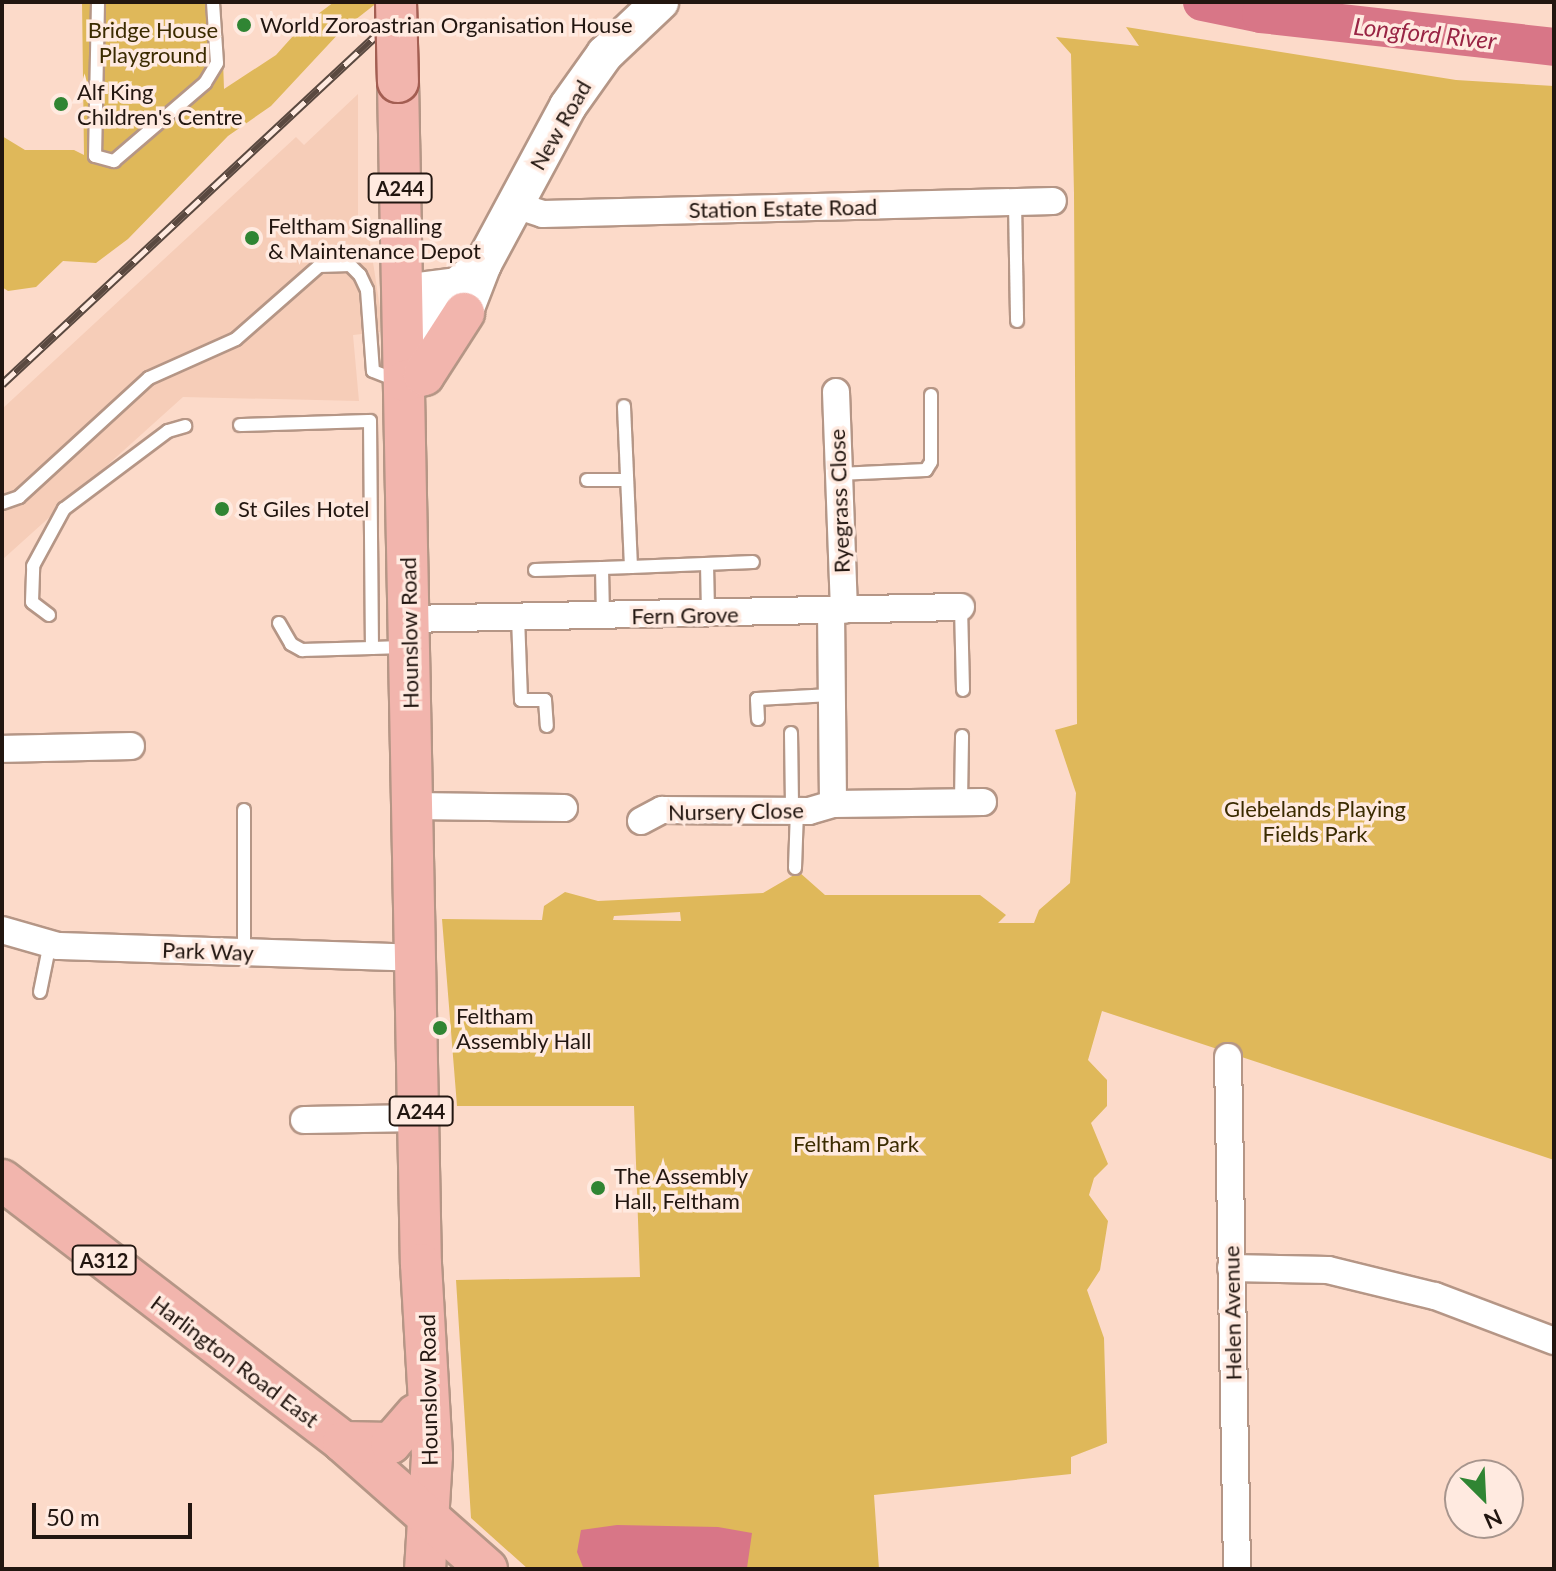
<!DOCTYPE html>
<html>
<head>
<meta charset="utf-8">
<style>
  body { margin:0 }
  #map { position:relative; width:1556px; height:1571px; overflow:hidden; background:#fcdac9; font-family:Lato,sans-serif }
  div>[style] { position:absolute }
  [style*='--x'] { left:calc(var(--x)*1px); top:calc(var(--y)*1px); width:calc(var(--w)*1px); rotate:calc(var(--a)*1deg) }
  .built>* { inset:0; background:#f6cdb8 }
  .green>* { inset:0; background:#dfb85a }
  .water>* { inset:0; background:#d87687 }
  .river>* { height:38px; margin:-19px; padding:0 19px; transform-origin:19px; border-radius:19px; background:#d87687 }
  .roads { filter:drop-shadow(2px 0 #b59686) drop-shadow(-2px 0 #b59686) drop-shadow(0 2px #b59686) drop-shadow(0 -2px #b59686) }
  .service>* { height:12px; margin:-6px; padding:0 6px; transform-origin:6px; border-radius:6px; background:#fff }
  .minor>* { height:26px; margin:-13px; padding:0 13px; transform-origin:13px; border-radius:13px; background:#fff }
  .secondary>* { height:36px; margin:-18px; padding:0 18px; transform-origin:18px; border-radius:18px; background:#fff }
  .primary>* { height:40px; margin:-20px; padding:0 20px; transform-origin:20px; border-radius:20px; background:#f2b5ad }
  .rail>* { height:9px; margin-top:-4.5px; transform-origin:0; background:repeating-linear-gradient(90deg,#ffeae0 0 18px,#5a4940 0 36px); box-sizing:border-box; border-block:2px solid #5a4940 }
  .bridges { filter:drop-shadow(2px 0 #a35e52) drop-shadow(-2px 0 #a35e52) drop-shadow(0 2px #a35e52) drop-shadow(0 -2px #a35e52) }
  .primary-bridge>* { height:40px; margin:-20px; padding:0 20px; transform-origin:20px; border-radius:20px; background:#f2b5ad }
  .dots>* { width:22px; height:22px; translate:-50% -50%; box-sizing:border-box; border:4px solid #ffeae0; border-radius:50% }
  span { translate:-50% -50%; white-space:nowrap; text-align:center; line-height:1.15; -webkit-text-stroke:7px #ffeae0; paint-order:stroke }
  .shield-label span { padding:2px 6px; background:#ffeae0; border:2px solid; border-radius:6px; -webkit-text-stroke-width:0 }
  .shield-label { font-size:20px; color:#221610; font-weight:700 }
  .poi-label { font-size:22px; color:#221610 }
  .left { translate:0 -50%; text-align:left }
  .park-label { font-size:22px; color:#3b2b00 }
  .street-label { font-size:22px; color:#221610 }
  .water-label { font-size:24px; color:#992444; font-style:italic }
  .frame { position:absolute; inset:0; border:4px solid #221610; pointer-events:none }
  .north { position:absolute; left:1444px; top:1459px; width:80px; height:80px; box-sizing:border-box; background:#ffeae0; border:2px solid #a7958d; border-radius:50%; rotate:156deg; font-size:22px; font-weight:700; line-height:32px; text-align:center; color:#221610 }
  .north::after { content:''; display:block; margin:auto; width:28px; height:36px; background:#308533; clip-path:polygon(50% 0,100% 100%,50% 72%,0 100%) }
  .scale { position:absolute; left:32px; top:1503px; width:160px; height:36px; box-sizing:border-box; border:4px solid #221610; border-top:0; padding-left:10px; font-size:24px; line-height:28px; white-space:nowrap; color:#221610; -webkit-text-stroke:6px #ffeae0; paint-order:stroke }
</style>
</head>
<body>
<div id="map">
  <div class="built">
    <i style="clip-path:polygon(358px 94px,358px 235px,369px 236px,380px 308px,380px 332px,353px 335px,359px 401px,183px 397px,2px 560px,2px 409px,296px 137px,304px 145px)"></i>
  </div>
  <div class="green">
    <i style="clip-path:polygon(82px 2px,221px 2px,224px 89px,276px 55px,302px 26px,334px 2px,378px 2px,341px 31px,271px 106px,228px 136px,128px 239px,96px 263px,63px 261px,36px 287px,8px 291px,2px 287px,2px 136px,25px 150px,74px 150px,84px 155px)"></i>
    <i style="clip-path:polygon(evenodd,1126px 27px,1456px 80px,1554px 86px,1554px 1160px,1102px 1011px,1088px 1060px,1107px 1080px,1107px 1106px,1091px 1123px,1108px 1164px,1094px 1178px,1089px 1195px,1108px 1221px,1100px 1270px,1087px 1290px,1104px 1338px,1107px 1443px,1071px 1457px,1071px 1474px,874px 1495px,879px 1569px,528px 1569px,471px 1518px,456px 1280px,640px 1277px,634px 1106px,457px 1106px,442px 919px,542px 920px,544px 906px,565px 892px,598px 901px,763px 893px,799px 872px,825px 895px,980px 895px,1006px 915px,998px 923px,1034px 923px,1039px 910px,1070px 883px,1076px 793px,1055px 730px,1077px 724px,1074px 194px,1071px 54px,1056px 37px,1139px 46px,1126px 27px,680px 912px,681px 921px,613px 920px,614px 916px,680px 912px)"></i>
  </div>
  <div class="water">
    <i style="clip-path:polygon(617px 1525px,718px 1527px,752px 1533px,747px 1568px,583px 1567px,577px 1552px,581px 1530px)"></i>
  </div>
  <div class="river">
    <i style="--x:1202;--y:2;--w:60;--a:11.5"></i>
    <i style="--x:1261;--y:14;--w:295;--a:6.4"></i>
  </div>
  <div class="roads">
    <div class="service">
      <i style="--x:98;--y:2;--w:154;--a:91.1"></i>
      <i style="--x:95;--y:156;--w:20;--a:15"></i>
      <i style="--x:114;--y:161;--w:120;--a:-40.6"></i>
      <i style="--x:205;--y:83;--w:23;--a:-59"></i>
      <i style="--x:217;--y:63;--w:61;--a:-93.8"></i>
      <i style="--x:1015;--y:202;--w:119;--a:89"></i>
      <i style="--x:240;--y:425;--w:130;--a:-1.8"></i>
      <i style="--x:370;--y:421;--w:227;--a:89.5"></i>
      <i style="--x:372;--y:648;--w:30;--a:-2"></i>
      <i style="--x:838;--y:474;--w:88;--a:-2.6"></i>
      <i style="--x:926;--y:470;--w:9;--a:-58"></i>
      <i style="--x:931;--y:462;--w:67;--a:-90"></i>
      <i style="--x:587;--y:480;--w:40;--a:0"></i>
      <i style="--x:2;--y:503;--w:18;--a:-19"></i>
      <i style="--x:19;--y:497;--w:176;--a:-42.5"></i>
      <i style="--x:149;--y:378;--w:95;--a:-24.1"></i>
      <i style="--x:236;--y:339;--w:111;--a:-41.3"></i>
      <i style="--x:319;--y:266;--w:31;--a:-2"></i>
      <i style="--x:350;--y:265;--w:14;--a:45"></i>
      <i style="--x:360;--y:275;--w:17;--a:65"></i>
      <i style="--x:367;--y:290;--w:81;--a:85.8"></i>
      <i style="--x:373;--y:371;--w:26;--a:21"></i>
      <i style="--x:707;--y:564;--w:49;--a:88.8"></i>
      <i style="--x:631;--y:567;--w:122;--a:-2.3"></i>
      <i style="--x:535;--y:570;--w:67;--a:-1.7"></i>
      <i style="--x:961;--y:607;--w:83;--a:88.6"></i>
      <i style="--x:49;--y:615;--w:21;--a:-143"></i>
      <i style="--x:32;--y:602;--w:36;--a:-88"></i>
      <i style="--x:33;--y:566;--w:65;--a:-61.5"></i>
      <i style="--x:64;--y:509;--w:130;--a:-36.9"></i>
      <i style="--x:168;--y:431;--w:18;--a:-16"></i>
      <i style="--x:603;--y:616;--w:48;--a:-91.2"></i>
      <i style="--x:602;--y:568;--w:29;--a:-2"></i>
      <i style="--x:631;--y:567;--w:161;--a:-92.5"></i>
      <i style="--x:518;--y:617;--w:83;--a:87.9"></i>
      <i style="--x:521;--y:700;--w:24;--a:0"></i>
      <i style="--x:545;--y:700;--w:26;--a:86"></i>
      <i style="--x:279;--y:623;--w:24;--a:60"></i>
      <i style="--x:291;--y:644;--w:13;--a:29"></i>
      <i style="--x:302;--y:650;--w:70;--a:-1.6"></i>
      <i style="--x:758;--y:719;--w:20;--a:-93"></i>
      <i style="--x:757;--y:699;--w:74;--a:-3.1"></i>
      <i style="--x:791;--y:733;--w:76;--a:89.2"></i>
      <i style="--x:961;--y:802;--w:66;--a:-89.1"></i>
      <i style="--x:795;--y:868;--w:58;--a:-88"></i>
      <i style="--x:244;--y:952;--w:142;--a:-90"></i>
      <i style="--x:40;--y:992;--w:50;--a:-78.5"></i>
    </div>
    <div class="minor">
      <i style="--x:515;--y:205;--w:29;--a:18"></i>
      <i style="--x:543;--y:214;--w:510;--a:-1.46"></i>
      <i style="--x:836;--y:392;--w:218;--a:87.9"></i>
      <i style="--x:831;--y:611;--w:193;--a:89.4"></i>
      <i style="--x:409;--y:619;--w:552;--a:-1.25"></i>
      <i style="--x:2;--y:749;--w:129;--a:-1.3"></i>
      <i style="--x:414;--y:806;--w:150;--a:0.8"></i>
      <i style="--x:641;--y:821;--w:24;--a:-28"></i>
      <i style="--x:662;--y:810;--w:147;--a:0.4"></i>
      <i style="--x:809;--y:811;--w:25;--a:-16"></i>
      <i style="--x:833;--y:804;--w:150;--a:-0.8"></i>
      <i style="--x:2;--y:930;--w:58;--a:15.9"></i>
      <i style="--x:58;--y:946;--w:359;--a:1.9"></i>
      <i style="--x:1228;--y:1057;--w:512;--a:88.99"></i>
      <i style="--x:304;--y:1120;--w:117;--a:-1"></i>
      <i style="--x:1231;--y:1268;--w:97;--a:1.2"></i>
      <i style="--x:1328;--y:1270;--w:110;--a:13.7"></i>
      <i style="--x:1435;--y:1296;--w:127;--a:20.7"></i>
    </div>
    <div class="secondary">
      <i style="--x:402;--y:293;--w:55;--a:-7.3"></i>
      <i style="--x:457;--y:286;--w:34;--a:-40"></i>
      <i style="--x:403;--y:328;--w:46;--a:-7.4"></i>
      <i style="--x:449;--y:322;--w:17;--a:-31"></i>
      <i style="--x:464;--y:313;--w:53;--a:-68.8"></i>
      <i style="--x:483;--y:264;--w:179;--a:-61.7"></i>
      <i style="--x:568;--y:106;--w:64;--a:-54.6"></i>
      <i style="--x:605;--y:54;--w:76;--a:-43.4"></i>
    </div>
    <div class="primary">
      <i style="--x:398;--y:82;--w:1182;--a:88.89"></i>
      <i style="--x:421;--y:1264;--w:192;--a:86.7"></i>
      <i style="--x:432;--y:1456;--w:113;--a:93.5"></i>
      <i style="--x:405;--y:381;--w:20;--a:-18"></i>
      <i style="--x:424;--y:375;--w:74;--a:-57.2"></i>
      <i style="--x:2;--y:1180;--w:430;--a:37.5"></i>
      <i style="--x:343;--y:1442;--w:192;--a:41.4"></i>
      <i style="--x:343;--y:1442;--w:48;--a:1.2"></i>
      <i style="--x:391;--y:1443;--w:38;--a:-49"></i>
    </div>
  </div>
  <div class="rail">
    <i style="--x:2;--y:384;--w:560;--a:-42.98"></i>
  </div>
  <div class="bridges">
    <div class="primary-bridge">
      <i style="--x:396;--y:2;--w:80;--a:88.6"></i>
    </div>
  </div>
  <div class="dots">
    <i style="left:244px;top:25px;background:#308533"></i>
    <i style="left:61px;top:104px;background:#308533"></i>
    <i style="left:252px;top:238px;background:#308533"></i>
    <i style="left:222px;top:509px;background:#308533"></i>
    <i style="left:440px;top:1028px;background:#308533"></i>
    <i style="left:598px;top:1188px;background:#308533"></i>
  </div>
  <div class="shield-label">
    <span style="left:400px;top:188px">A244</span>
    <span style="left:421px;top:1111px">A244</span>
    <span style="left:104px;top:1260px">A312</span>
  </div>
  <div class="poi-label">
    <span class="left" style="left:260px;top:25px">World Zoroastrian Organisation House</span>
    <span class="left" style="left:77px;top:104px">Alf King<br>Children's Centre</span>
    <span class="left" style="left:268px;top:238px">Feltham Signalling<br>&amp; Maintenance Depot</span>
    <span class="left" style="left:238px;top:509px">St Giles Hotel</span>
    <span class="left" style="left:456px;top:1028px">Feltham<br>Assembly Hall</span>
    <span class="left" style="left:614px;top:1188px">The Assembly<br>Hall, Feltham</span>
  </div>
  <div class="park-label">
    <span style="left:153px;top:42px">Bridge House<br>Playground</span>
    <span style="left:1315px;top:821px">Glebelands Playing<br>Fields Park</span>
    <span style="left:856px;top:1144px">Feltham Park</span>
  </div>
  <div class="street-label">
    <span style="left:560px;top:125px;rotate:-60deg">New Road</span>
    <span style="left:783px;top:208px;rotate:-1deg">Station Estate Road</span>
    <span style="left:839px;top:501px;rotate:-92deg">Ryegrass Close</span>
    <span style="left:685px;top:615px;rotate:-1deg">Fern Grove</span>
    <span style="left:409px;top:633px;rotate:-91deg">Hounslow Road</span>
    <span style="left:736px;top:811px;rotate:-1deg">Nursery Close</span>
    <span style="left:208px;top:951px;rotate:2deg">Park Way</span>
    <span style="left:1232px;top:1313px;rotate:-91deg">Helen Avenue</span>
    <span style="left:235px;top:1361px;rotate:37deg">Harlington Road East</span>
    <span style="left:428px;top:1390px;rotate:-91deg">Hounslow Road</span>
  </div>
  <div class="water-label">
    <span style="left:1425px;top:33px;rotate:6deg">Longford River</span>
  </div>
  <div class="frame"></div>
  <div class="north">N</div>
  <div class="scale">50 m</div>
</div>
</body>
</html>
